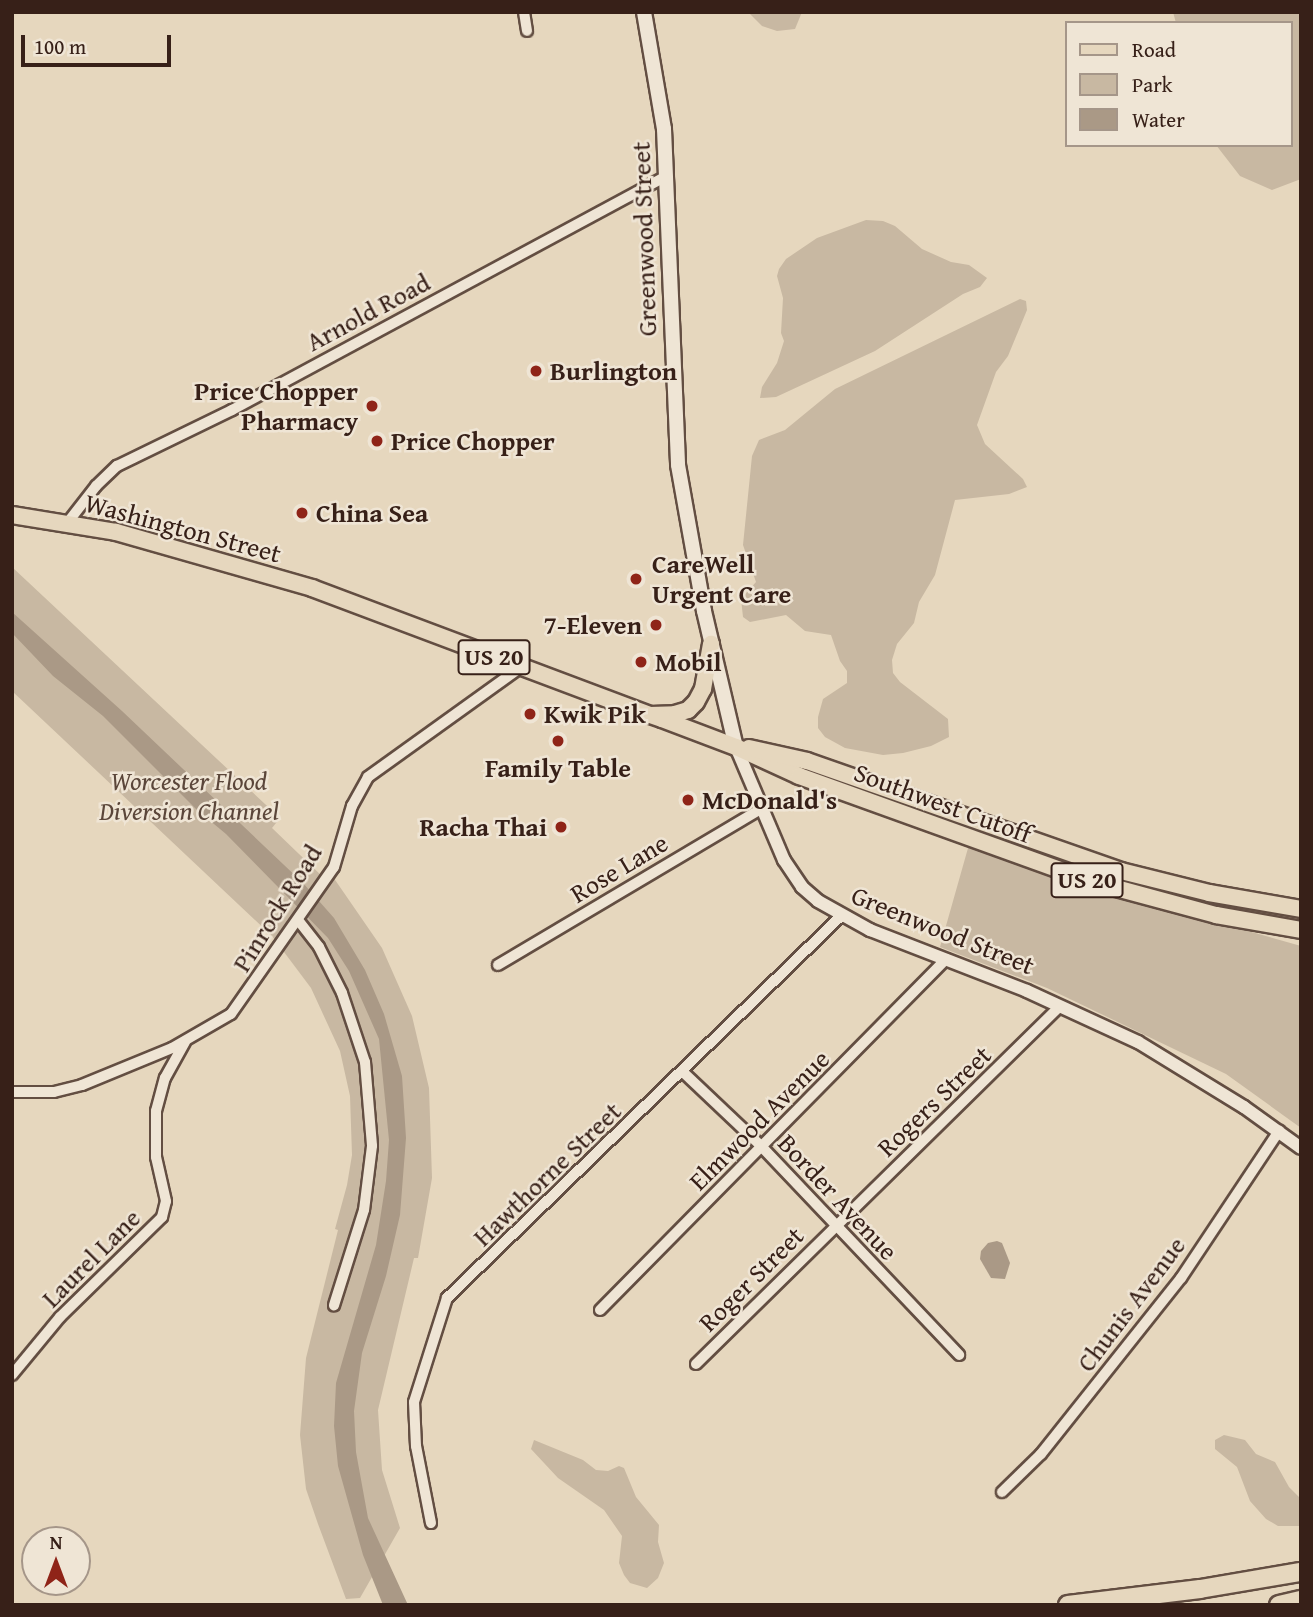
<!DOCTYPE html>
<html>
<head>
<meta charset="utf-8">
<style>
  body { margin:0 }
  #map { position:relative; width:1313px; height:1617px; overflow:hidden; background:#e6d7be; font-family:"Gentium Book Plus",serif }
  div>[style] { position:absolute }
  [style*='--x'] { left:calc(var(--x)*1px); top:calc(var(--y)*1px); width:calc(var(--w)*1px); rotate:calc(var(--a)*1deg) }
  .green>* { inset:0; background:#c8b8a2 }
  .water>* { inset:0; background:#aa9986 }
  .roads { filter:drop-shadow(2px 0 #634e42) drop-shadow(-2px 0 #634e42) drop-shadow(0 2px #634e42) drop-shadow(0 -2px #634e42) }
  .minor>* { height:10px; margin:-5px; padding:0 5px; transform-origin:5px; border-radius:5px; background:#efe5d5 }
  .tertiary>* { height:12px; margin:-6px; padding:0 6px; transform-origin:6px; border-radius:6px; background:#efe5d5 }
  .secondary>* { height:14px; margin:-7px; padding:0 7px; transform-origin:7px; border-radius:7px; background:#efe5d5 }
  .primary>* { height:16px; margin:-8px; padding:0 8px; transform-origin:8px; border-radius:8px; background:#e6d7be }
  .trunk>* { height:16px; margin:-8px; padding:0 8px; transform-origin:8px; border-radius:8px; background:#e6d7be }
  .motorway>* { height:18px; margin:-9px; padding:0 9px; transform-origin:9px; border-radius:9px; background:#e6d7be }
  .dots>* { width:19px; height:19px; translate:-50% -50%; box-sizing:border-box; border:4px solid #efe5d5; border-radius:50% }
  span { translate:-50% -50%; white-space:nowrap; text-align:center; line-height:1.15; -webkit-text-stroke:5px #efe5d5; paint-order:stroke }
  .shield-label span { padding:2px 5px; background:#efe5d5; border:2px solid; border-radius:5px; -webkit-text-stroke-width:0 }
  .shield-label { font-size:24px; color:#372018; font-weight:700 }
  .street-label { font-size:26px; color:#372018 }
  .poi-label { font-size:26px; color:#372018; font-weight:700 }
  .left { translate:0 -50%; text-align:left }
  .right { translate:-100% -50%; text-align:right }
  .park-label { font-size:26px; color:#5b463a; font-style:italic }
  .frame { position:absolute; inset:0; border:14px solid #372018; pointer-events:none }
  .legend { position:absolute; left:1065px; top:21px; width:228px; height:126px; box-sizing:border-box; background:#efe5d5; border:2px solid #a59689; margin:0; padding:9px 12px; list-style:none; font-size:21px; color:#372018 }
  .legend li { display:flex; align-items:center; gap:14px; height:35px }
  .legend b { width:35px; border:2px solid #a59689 }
  .north { position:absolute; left:21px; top:1526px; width:70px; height:70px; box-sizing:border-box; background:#efe5d5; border:2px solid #a59689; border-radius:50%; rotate:0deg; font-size:19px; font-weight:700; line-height:28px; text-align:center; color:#372018 }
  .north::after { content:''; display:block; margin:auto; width:24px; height:32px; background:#8f2418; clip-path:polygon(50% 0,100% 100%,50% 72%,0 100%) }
  .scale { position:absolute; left:21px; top:35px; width:150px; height:32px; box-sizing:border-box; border:4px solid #372018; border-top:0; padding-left:9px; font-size:21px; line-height:24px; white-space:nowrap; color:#372018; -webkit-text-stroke:5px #efe5d5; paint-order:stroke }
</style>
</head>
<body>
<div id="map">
  <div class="green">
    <i style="clip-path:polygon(748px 12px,802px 12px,795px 29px,777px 31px,762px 26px)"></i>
    <i style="clip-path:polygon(1173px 12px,1301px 12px,1301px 179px,1272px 190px,1240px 176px,1216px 145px,1290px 145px,1290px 23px,1176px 23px)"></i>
    <i style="clip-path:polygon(866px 220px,883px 221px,895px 226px,922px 249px,951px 262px,969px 265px,987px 278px,980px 287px,963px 294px,875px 351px,776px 397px,760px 398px,762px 387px,777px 363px,784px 341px,781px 333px,783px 298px,777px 276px,779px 269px,786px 259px,817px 238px)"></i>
    <i style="clip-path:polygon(1020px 299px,1026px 301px,1027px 310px,1008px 356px,996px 372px,977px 425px,985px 444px,1023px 479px,1027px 487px,1009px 494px,955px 500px,935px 575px,919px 602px,914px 623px,897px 644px,892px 660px,893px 673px,900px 682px,948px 719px,949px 737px,931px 746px,903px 753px,883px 755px,845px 748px,825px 737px,818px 728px,818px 717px,823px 699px,847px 683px,847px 671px,840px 661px,831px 635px,805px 631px,786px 615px,750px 622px,743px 617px,741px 599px,756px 582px,743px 545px,752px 456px,759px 440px,785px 430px,835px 389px)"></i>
    <i style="clip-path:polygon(12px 567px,280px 818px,272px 828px,325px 879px,331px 874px,382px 948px,412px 1016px,429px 1088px,432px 1178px,418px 1258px,414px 1258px,378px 1410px,382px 1470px,400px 1528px,360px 1598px,346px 1599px,318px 1524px,306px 1489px,300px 1435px,306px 1358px,338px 1230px,335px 1229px,347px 1185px,352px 1155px,350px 1096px,340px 1051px,311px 988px,272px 936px,12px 691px)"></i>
    <i style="clip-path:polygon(970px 841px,1074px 882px,1301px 946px,1301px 1128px,1226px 1074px,1047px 988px,940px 947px)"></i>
    <i style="clip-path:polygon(1224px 1435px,1245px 1440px,1256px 1454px,1275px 1462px,1289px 1487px,1301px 1499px,1300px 1526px,1278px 1526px,1266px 1519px,1250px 1501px,1237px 1467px,1215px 1449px,1215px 1440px)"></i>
    <i style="clip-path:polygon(534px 1440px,583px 1460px,596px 1470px,608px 1471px,619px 1466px,624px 1468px,636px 1497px,659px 1525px,658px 1542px,664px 1563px,658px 1578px,647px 1588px,630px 1583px,624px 1575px,619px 1563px,622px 1536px,604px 1510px,558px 1478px,531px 1449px)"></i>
  </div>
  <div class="water">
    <i style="clip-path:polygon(12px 612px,122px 711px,303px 883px,334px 918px,365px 970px,384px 1014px,402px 1076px,406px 1138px,400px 1215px,386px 1276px,362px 1353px,354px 1411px,356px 1452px,368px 1518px,408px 1605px,383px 1605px,363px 1555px,338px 1466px,334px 1426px,336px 1383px,376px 1245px,386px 1181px,389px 1140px,379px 1039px,349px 971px,328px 938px,226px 834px,196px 809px,103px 716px,53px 676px,12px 633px)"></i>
    <i style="clip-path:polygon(997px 1241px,1002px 1243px,1010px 1263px,1005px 1279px,991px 1278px,980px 1259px,981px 1251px,988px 1243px)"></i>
  </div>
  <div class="roads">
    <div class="minor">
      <i style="--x:524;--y:12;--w:19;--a:81"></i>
      <i style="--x:68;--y:522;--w:46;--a:-52.1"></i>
      <i style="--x:96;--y:486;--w:29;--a:-44"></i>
      <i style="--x:117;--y:466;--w:128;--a:-26"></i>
      <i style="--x:232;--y:410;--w:493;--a:-28.3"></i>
      <i style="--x:298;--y:920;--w:34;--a:52"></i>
      <i style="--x:319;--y:947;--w:51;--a:63.4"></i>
      <i style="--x:342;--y:993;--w:73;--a:71.6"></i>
      <i style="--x:365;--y:1062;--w:84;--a:85.2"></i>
      <i style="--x:372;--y:1146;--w:64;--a:97.1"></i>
      <i style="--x:364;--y:1210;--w:100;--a:107.5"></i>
      <i style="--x:498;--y:965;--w:306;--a:-30.7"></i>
      <i style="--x:682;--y:1071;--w:109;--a:43.5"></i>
      <i style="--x:761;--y:1146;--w:288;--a:46.5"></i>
      <i style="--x:12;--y:1092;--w:42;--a:0"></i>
      <i style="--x:54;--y:1092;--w:29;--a:-14"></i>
      <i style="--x:82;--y:1085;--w:97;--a:-22.3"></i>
      <i style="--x:172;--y:1048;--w:68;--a:-30"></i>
      <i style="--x:231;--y:1014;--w:179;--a:-55"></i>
      <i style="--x:334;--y:867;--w:64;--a:-73.6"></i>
      <i style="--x:352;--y:806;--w:33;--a:-61"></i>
      <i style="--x:368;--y:777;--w:188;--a:-35.7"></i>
      <i style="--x:600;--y:1310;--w:493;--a:-45.4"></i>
      <i style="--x:696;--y:1364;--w:511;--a:-44.52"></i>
      <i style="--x:12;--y:1375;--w:75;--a:-50.4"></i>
      <i style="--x:60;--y:1317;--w:143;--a:-44.4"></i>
      <i style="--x:162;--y:1217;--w:16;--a:-76"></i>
      <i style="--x:166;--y:1201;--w:45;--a:-102.8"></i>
      <i style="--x:156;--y:1157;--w:46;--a:-90"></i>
      <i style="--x:156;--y:1111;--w:34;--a:-75"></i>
      <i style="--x:165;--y:1078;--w:41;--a:-60.9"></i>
      <i style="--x:1002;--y:1492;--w:54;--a:-44.3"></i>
      <i style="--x:1041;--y:1454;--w:225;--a:-51.5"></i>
      <i style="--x:1181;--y:1278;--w:177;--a:-56.3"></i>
      <i style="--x:431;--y:1523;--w:78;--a:-101"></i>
      <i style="--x:416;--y:1446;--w:44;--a:-92.6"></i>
      <i style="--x:414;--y:1402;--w:109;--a:-72.4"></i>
      <i style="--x:447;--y:1298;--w:549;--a:-44.11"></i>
    </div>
    <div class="tertiary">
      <i style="--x:736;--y:747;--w:123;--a:67"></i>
      <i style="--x:784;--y:860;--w:32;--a:56"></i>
      <i style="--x:802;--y:887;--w:21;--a:41"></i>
      <i style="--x:818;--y:901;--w:60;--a:29.1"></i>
      <i style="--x:870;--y:930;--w:168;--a:21.2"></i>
      <i style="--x:1027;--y:991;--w:122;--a:24.7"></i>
      <i style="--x:1138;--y:1042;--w:124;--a:31.5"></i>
      <i style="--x:1244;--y:1107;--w:70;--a:35.7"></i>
    </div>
    <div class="secondary">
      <i style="--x:644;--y:12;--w:119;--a:80.3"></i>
      <i style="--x:664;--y:129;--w:336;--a:87.6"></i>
      <i style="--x:678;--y:465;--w:148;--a:79.9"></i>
      <i style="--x:704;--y:611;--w:140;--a:76.8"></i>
    </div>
    <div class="primary">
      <i style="--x:12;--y:515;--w:105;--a:9.3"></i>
      <i style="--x:116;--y:532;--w:204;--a:15.9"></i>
      <i style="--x:312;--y:588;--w:361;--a:20.6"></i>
      <i style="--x:650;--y:715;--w:25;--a:-2"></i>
      <i style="--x:675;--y:714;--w:14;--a:-17"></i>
      <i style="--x:688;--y:710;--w:11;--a:-45"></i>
      <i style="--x:696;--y:702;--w:15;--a:-62"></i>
      <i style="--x:703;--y:689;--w:46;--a:-79.9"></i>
      <i style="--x:662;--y:719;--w:79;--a:20.7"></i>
      <i style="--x:736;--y:747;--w:69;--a:24.7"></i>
      <i style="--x:799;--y:776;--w:309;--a:19.8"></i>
      <i style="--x:1090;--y:881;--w:131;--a:15.1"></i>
      <i style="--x:1216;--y:915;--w:86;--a:10"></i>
      <i style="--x:749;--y:748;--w:59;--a:12.6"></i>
      <i style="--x:807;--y:761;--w:333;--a:19.3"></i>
      <i style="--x:1121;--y:871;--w:91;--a:14"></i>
      <i style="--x:1209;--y:893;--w:93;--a:9.9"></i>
    </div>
    <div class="trunk">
      <i style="--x:650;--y:715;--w:13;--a:18"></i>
    </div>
    <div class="motorway">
      <i style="--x:1068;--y:1605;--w:133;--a:-6.9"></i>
      <i style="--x:1200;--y:1589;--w:102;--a:-9.6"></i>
      <i style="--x:1279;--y:1605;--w:23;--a:-13"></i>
    </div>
  </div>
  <div class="dots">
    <i style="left:536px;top:371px;background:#8f2418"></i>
    <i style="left:372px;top:406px;background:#8f2418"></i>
    <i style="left:377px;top:441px;background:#8f2418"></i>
    <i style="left:302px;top:513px;background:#8f2418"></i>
    <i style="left:636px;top:579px;background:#8f2418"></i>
    <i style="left:656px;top:625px;background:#8f2418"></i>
    <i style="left:641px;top:662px;background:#8f2418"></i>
    <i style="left:530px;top:714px;background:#8f2418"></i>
    <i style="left:558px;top:741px;background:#8f2418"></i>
    <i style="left:688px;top:800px;background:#8f2418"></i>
    <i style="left:561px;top:827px;background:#8f2418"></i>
  </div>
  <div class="shield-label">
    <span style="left:494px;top:657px">US 20</span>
    <span style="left:1087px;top:880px">US 20</span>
  </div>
  <div class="street-label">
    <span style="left:644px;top:239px;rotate:-92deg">Greenwood Street</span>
    <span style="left:368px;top:312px;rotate:-28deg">Arnold Road</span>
    <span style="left:183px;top:528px;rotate:15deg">Washington Street</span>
    <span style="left:943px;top:803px;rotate:20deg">Southwest Cutoff</span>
    <span style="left:619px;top:868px;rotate:-31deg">Rose Lane</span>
    <span style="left:277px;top:908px;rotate:-58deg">Pinrock Road</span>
    <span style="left:943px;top:930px;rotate:22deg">Greenwood Street</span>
    <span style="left:934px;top:1101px;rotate:-44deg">Rogers Street</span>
    <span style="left:759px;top:1120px;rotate:-45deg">Elmwood Avenue</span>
    <span style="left:547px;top:1174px;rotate:-44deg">Hawthorne Street</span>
    <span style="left:838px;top:1197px;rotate:47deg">Border Avenue</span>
    <span style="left:91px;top:1258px;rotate:-45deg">Laurel Lane</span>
    <span style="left:751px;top:1279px;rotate:-45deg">Roger Street</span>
    <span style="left:1131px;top:1304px;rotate:-53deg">Chunis Avenue</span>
  </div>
  <div class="poi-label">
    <span class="left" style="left:550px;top:371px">Burlington</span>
    <span class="right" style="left:358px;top:406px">Price Chopper<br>Pharmacy</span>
    <span class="left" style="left:391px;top:441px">Price Chopper</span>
    <span class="left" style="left:316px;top:513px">China Sea</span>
    <span class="left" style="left:652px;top:579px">CareWell<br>Urgent Care</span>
    <span class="right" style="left:642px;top:625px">7-Eleven</span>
    <span class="left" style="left:655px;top:662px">Mobil</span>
    <span class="left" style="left:544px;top:714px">Kwik Pik</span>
    <span style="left:558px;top:768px">Family Table</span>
    <span class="left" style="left:702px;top:800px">McDonald's</span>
    <span class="right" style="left:547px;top:827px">Racha Thai</span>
  </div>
  <div class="park-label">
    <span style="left:189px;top:796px">Worcester Flood<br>Diversion Channel</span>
  </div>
  <div class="frame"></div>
  <ul class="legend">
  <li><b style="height:9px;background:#e6d7be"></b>Road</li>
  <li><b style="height:19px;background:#c8b8a2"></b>Park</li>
  <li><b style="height:19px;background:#aa9986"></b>Water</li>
  </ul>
  <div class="north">N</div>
  <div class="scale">100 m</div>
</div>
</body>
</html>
